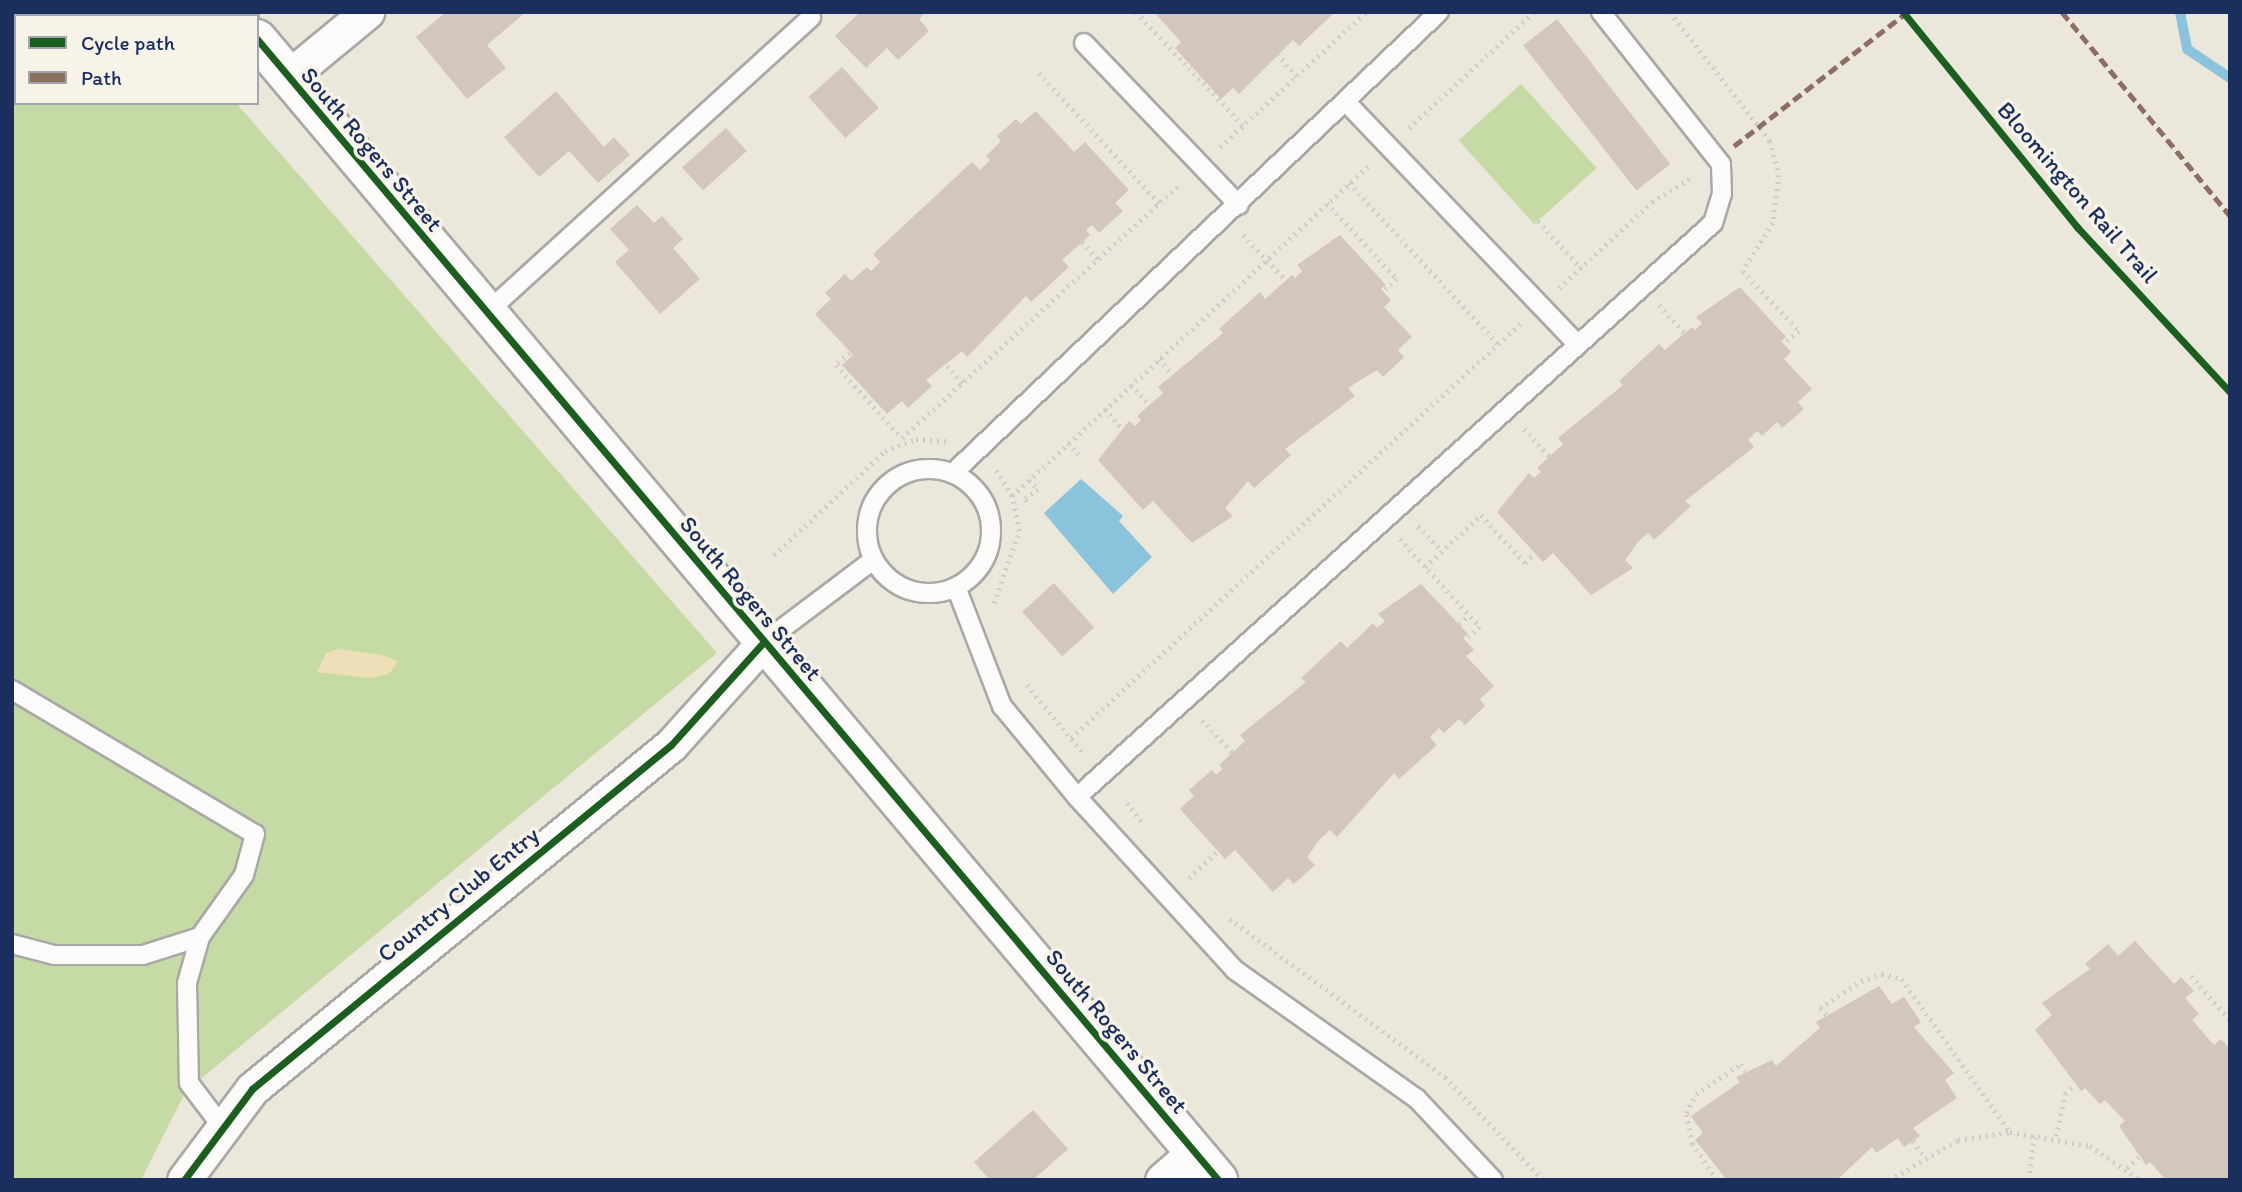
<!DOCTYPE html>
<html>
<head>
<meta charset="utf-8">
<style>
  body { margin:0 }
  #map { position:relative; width:2242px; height:1192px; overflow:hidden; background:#ece7db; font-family:Itim,sans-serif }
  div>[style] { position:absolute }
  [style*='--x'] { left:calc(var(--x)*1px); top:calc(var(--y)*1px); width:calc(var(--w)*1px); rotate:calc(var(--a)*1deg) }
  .green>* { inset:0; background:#c6daa6; transform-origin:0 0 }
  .sand>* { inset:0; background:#ede0b9 }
  .water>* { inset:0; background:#8bc3dc }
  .stream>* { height:10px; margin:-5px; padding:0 5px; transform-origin:5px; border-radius:5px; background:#8bc3dc }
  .building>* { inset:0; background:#d3c6bd; transform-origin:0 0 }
  .path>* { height:4.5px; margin-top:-2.25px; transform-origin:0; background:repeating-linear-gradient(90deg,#cccdcd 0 2px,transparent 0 7px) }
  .roads { filter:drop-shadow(2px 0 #a8a8a7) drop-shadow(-2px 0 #a8a8a7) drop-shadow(0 2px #a8a8a7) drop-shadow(0 -2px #a8a8a7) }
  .service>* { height:18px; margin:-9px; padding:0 9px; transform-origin:9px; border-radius:9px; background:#fcfbfa }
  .service>.ring { margin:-9px; padding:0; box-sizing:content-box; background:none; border:18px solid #fcfbfa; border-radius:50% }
  .minor>* { height:33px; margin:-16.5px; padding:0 16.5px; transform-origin:16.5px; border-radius:16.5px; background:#fcfbfa }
  .tertiary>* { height:38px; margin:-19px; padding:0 19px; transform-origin:19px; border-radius:19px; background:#fcfbfa }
  .quiet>* { height:5px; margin-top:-2.5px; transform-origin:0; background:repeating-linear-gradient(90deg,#8d6e63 0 10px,transparent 0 15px) }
  .cycleway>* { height:7px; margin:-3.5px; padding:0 3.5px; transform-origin:3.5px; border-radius:3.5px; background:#1b5e20 }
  span { translate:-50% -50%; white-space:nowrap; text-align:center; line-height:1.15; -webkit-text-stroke:7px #f7f3e8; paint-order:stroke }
  .street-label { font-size:24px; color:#1b2f5e }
  .frame { position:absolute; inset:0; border:14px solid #1b2f5e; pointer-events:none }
  .legend { position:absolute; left:14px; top:14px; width:245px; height:91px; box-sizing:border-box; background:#f7f3e8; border:2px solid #9fa5b1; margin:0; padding:9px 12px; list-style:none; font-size:21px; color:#1b2f5e }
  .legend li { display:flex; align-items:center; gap:14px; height:35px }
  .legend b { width:35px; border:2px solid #9fa5b1 }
</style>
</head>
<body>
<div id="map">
  <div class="green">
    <i style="clip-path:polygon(12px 12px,156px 12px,16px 16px,16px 103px,236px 103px,717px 653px,186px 1091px,141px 1180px,12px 1180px)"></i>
    <i style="left:1521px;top:84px;width:113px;height:84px;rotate:48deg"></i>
  </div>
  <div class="sand">
    <i style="clip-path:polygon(339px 649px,382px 655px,398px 661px,389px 674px,369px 678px,317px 672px,326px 653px)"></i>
  </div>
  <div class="water">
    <i style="clip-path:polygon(1081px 479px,1123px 516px,1119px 521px,1152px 557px,1113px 594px,1044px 513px)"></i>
  </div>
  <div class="stream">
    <i style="--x:2180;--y:12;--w:38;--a:79"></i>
    <i style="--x:2187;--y:49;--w:52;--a:34"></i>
  </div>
  <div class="building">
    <i style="clip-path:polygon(446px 12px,526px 12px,487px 45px,506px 68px,467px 99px,416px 37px)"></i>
    <i style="clip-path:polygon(860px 12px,926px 12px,919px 19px,929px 31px,898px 60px,887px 48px,866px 68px,835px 36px)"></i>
    <i style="clip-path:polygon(1154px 12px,1335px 12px,1299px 46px,1293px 40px,1239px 94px,1233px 88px,1221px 99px,1175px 48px,1181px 42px)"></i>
    <i style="left:1557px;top:19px;width:184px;height:43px;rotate:52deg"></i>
    <i style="left:842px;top:67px;width:55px;height:45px;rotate:48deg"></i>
    <i style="clip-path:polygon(556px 91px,604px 147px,614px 137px,630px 155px,598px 183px,569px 151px,539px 177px,504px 137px)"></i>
    <i style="clip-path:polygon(1036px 111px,1074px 152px,1085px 142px,1129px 190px,1115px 203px,1123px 211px,1099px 233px,1092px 225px,1086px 230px,1090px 235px,1062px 260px,1069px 267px,1031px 302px,1026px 296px,967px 357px,962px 351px,926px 380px,932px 386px,908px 408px,902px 401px,887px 414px,842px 365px,853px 355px,815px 314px,831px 299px,825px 293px,845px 274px,851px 281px,867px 267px,871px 271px,880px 262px,873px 254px,972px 162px,980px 170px,990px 160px,986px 156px,1001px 141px,997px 136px,1016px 119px,1021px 124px)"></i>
    <i style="left:726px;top:128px;width:31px;height:59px;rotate:48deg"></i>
    <i style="clip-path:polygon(637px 205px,654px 223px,662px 216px,683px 239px,673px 248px,700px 279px,660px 314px,615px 262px,629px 250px,610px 229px)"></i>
    <i style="clip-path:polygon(1340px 235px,1386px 285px,1381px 289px,1391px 300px,1384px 307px,1412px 337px,1398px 350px,1404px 357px,1383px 377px,1377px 370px,1348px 388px,1355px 396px,1285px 449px,1291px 455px,1254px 488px,1248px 481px,1225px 508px,1233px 516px,1192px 543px,1153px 501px,1143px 510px,1098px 460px,1129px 421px,1135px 426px,1141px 420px,1137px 416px,1163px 393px,1158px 387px,1223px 333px,1219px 329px,1260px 292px,1265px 299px,1292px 275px,1295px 278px,1302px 271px,1297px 265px)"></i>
    <i style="clip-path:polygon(1740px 287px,1786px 337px,1781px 341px,1791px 352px,1784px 359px,1812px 389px,1798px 402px,1804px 409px,1782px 428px,1777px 422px,1762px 436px,1757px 431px,1748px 440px,1754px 447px,1685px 501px,1691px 506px,1654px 540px,1648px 533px,1638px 542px,1625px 560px,1633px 568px,1591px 595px,1553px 553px,1543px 562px,1497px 512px,1529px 473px,1534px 478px,1541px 472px,1537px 468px,1563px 444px,1558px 438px,1623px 385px,1619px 381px,1659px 344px,1665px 350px,1692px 327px,1695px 330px,1702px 323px,1696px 317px)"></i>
    <i style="left:1054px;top:583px;width:60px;height:43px;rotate:48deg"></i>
    <i style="clip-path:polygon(1421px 584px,1468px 634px,1463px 638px,1474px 650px,1466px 656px,1494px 686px,1480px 699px,1485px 706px,1465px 725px,1459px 719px,1444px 733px,1439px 728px,1430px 737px,1437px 745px,1399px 779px,1394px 773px,1337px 837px,1330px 830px,1320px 839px,1307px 857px,1315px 865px,1294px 884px,1288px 878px,1273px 892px,1235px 850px,1225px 859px,1180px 809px,1194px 796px,1189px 790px,1212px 770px,1216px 775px,1223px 769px,1219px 765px,1245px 741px,1240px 735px,1306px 682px,1301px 678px,1341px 641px,1347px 648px,1373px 623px,1377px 628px,1385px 621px,1378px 614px)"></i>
    <i style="clip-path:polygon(2135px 941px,2174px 984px,2181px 977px,2194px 991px,2185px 998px,2199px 1014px,2192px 1020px,2214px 1045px,2221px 1039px,2230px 1049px,2230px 1180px,2166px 1180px,2150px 1162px,2146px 1165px,2119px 1126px,2125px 1121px,2105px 1100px,2100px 1104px,2085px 1088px,2081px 1091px,2035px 1030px,2052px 1015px,2042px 1003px,2090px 969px,2085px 964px,2108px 944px,2118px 956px)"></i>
    <i style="clip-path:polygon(1879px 986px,1892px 1004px,1904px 997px,1921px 1022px,1914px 1027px,1954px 1073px,1945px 1080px,1957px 1098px,1913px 1128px,1920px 1136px,1904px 1147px,1898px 1138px,1876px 1153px,1872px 1147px,1837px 1180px,1727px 1180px,1695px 1140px,1703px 1133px,1691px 1116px,1740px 1082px,1736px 1077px,1772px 1060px,1776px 1066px,1820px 1028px,1816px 1022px)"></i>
    <i style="clip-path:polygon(1033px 1110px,1068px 1149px,1033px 1180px,990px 1180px,974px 1162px)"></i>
  </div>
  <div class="path">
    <i style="--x:1136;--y:12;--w:156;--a:46.6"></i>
    <i style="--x:1670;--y:12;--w:163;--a:52.2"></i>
    <i style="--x:1770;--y:141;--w:35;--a:75"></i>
    <i style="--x:1779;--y:175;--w:48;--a:97.1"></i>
    <i style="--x:1773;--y:223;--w:57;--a:122"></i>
    <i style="--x:1743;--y:271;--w:82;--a:47"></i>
    <i style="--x:1799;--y:331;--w:20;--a:139"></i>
    <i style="--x:1277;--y:54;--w:30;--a:48"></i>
    <i style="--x:1039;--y:73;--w:177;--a:47.3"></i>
    <i style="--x:1409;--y:128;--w:171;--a:-42.9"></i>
    <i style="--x:1220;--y:147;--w:199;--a:-42.8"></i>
    <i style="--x:1349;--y:183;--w:219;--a:47.2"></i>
    <i style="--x:1327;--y:203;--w:103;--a:47.4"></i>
    <i style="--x:1397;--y:279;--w:19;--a:137"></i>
    <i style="--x:1538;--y:221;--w:64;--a:47.5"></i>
    <i style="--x:1243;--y:235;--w:62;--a:46.3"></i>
    <i style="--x:1082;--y:242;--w:23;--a:47"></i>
    <i style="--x:1559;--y:288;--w:127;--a:-42.8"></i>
    <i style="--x:1652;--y:202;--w:49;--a:-31.8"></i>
    <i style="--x:1659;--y:305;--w:38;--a:47"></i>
    <i style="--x:850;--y:353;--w:18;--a:139"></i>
    <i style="--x:836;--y:365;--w:98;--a:47.9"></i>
    <i style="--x:1159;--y:359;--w:19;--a:47"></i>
    <i style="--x:947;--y:366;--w:23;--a:47"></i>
    <i style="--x:1131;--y:385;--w:28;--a:46"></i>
    <i style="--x:1105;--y:409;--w:25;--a:48"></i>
    <i style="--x:1524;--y:429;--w:38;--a:47"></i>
    <i style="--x:902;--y:438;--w:377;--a:-42.4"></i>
    <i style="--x:1068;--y:443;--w:19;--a:47"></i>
    <i style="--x:1029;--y:480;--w:13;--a:45"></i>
    <i style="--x:1038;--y:489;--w:17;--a:140"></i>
    <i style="--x:1025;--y:500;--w:6;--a:51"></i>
    <i style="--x:1012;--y:496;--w:485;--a:-42.8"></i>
    <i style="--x:1418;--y:526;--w:35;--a:46"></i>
    <i style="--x:1400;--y:539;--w:119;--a:47.7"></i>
    <i style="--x:1480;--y:627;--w:21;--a:137"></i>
    <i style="--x:774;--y:555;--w:152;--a:-43.1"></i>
    <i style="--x:885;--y:451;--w:33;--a:-21"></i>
    <i style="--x:916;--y:439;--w:31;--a:4"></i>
    <i style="--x:1425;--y:567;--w:76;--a:-42.9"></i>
    <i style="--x:1481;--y:515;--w:65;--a:47.5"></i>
    <i style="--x:1525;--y:563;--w:14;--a:-45"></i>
    <i style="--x:994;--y:603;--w:76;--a:-70.9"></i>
    <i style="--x:1019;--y:531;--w:36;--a:-101"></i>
    <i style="--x:1012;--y:496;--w:31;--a:-122"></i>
    <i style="--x:1459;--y:624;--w:13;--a:-42"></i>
    <i style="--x:1027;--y:685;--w:89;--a:50.4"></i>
    <i style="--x:1202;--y:720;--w:45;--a:46.8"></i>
    <i style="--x:1071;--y:738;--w:611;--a:-42.68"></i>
    <i style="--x:1127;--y:803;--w:27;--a:51"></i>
    <i style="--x:1189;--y:878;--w:40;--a:-43"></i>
    <i style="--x:1230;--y:919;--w:267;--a:36.3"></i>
    <i style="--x:1445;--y:1077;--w:142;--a:46.4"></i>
    <i style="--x:2191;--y:976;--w:59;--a:48.4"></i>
    <i style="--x:1826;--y:1015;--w:9;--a:-131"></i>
    <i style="--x:1820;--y:1008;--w:49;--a:-33.4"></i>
    <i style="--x:1861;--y:981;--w:22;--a:-18"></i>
    <i style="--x:1882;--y:974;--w:21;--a:14"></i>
    <i style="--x:1902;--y:979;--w:187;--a:54.8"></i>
    <i style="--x:2056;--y:1136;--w:43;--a:-77.9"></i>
    <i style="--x:2065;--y:1094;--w:14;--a:-45"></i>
    <i style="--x:1913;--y:1141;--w:19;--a:54"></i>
    <i style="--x:2127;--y:1168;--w:16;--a:-43"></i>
    <i style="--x:1717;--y:1180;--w:44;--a:-124.8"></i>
    <i style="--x:1692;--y:1144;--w:32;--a:-101"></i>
    <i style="--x:1686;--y:1113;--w:21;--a:-62"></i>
    <i style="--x:1696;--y:1094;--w:54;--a:-33.7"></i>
    <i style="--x:1741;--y:1064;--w:8;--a:50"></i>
    <i style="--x:1889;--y:1180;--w:80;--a:-30.1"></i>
    <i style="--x:1958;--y:1140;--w:53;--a:-8.7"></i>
    <i style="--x:2010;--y:1132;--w:81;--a:9.9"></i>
    <i style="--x:2090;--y:1146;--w:60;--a:34.2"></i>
    <i style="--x:2029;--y:1180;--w:48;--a:-84.1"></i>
  </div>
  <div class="roads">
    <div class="service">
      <i style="--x:1084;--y:43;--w:224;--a:46.3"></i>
      <i style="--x:1346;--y:102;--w:335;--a:46.3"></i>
      <i style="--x:485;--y:314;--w:441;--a:-42.3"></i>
      <i class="ring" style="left:867px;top:469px;width:106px;height:106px"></i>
      <i style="--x:953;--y:473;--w:670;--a:-43.49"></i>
      <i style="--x:956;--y:587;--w:128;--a:68.9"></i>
      <i style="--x:1002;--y:706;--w:118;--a:50.5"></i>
      <i style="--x:1077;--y:797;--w:234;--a:47.6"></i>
      <i style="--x:1235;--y:970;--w:223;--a:35.3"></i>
      <i style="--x:1417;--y:1099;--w:111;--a:46.8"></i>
      <i style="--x:763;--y:643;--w:138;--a:-37"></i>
      <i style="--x:12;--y:690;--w:282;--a:30.7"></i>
      <i style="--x:255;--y:834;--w:42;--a:105"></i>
      <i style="--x:244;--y:875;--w:76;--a:125.4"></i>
      <i style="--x:200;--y:937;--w:48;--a:105.8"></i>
      <i style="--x:187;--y:983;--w:100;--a:88.9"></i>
      <i style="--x:189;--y:1083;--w:51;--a:52.9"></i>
      <i style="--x:1077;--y:797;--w:857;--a:-42.07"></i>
      <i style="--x:1713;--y:223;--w:30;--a:-73"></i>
      <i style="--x:1722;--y:194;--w:30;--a:-92"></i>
      <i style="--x:1721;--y:164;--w:194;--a:-128.3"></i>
      <i style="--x:12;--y:944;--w:43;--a:14.7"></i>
      <i style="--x:54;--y:955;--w:89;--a:0"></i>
      <i style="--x:143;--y:955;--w:60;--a:-17.5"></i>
    </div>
    <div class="minor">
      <i style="--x:287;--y:78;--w:104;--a:-39.5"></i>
      <i style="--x:184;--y:1180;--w:114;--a:-53.2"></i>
      <i style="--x:252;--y:1089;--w:542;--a:-39.39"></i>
      <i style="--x:671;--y:745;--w:137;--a:-48"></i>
      <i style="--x:1162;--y:1180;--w:43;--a:-41.2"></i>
    </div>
    <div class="tertiary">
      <i style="--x:236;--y:12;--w:5;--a:53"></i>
      <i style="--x:257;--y:39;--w:1492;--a:49.89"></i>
    </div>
  </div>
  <div class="quiet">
    <i style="--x:2062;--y:12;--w:264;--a:50.5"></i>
    <i style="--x:1734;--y:146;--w:216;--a:-37.7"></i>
  </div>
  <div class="cycleway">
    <i style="--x:1903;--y:12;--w:277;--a:51"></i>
    <i style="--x:2077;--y:227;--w:225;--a:47.2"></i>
    <i style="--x:257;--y:39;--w:1492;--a:49.89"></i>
    <i style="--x:184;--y:1180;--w:114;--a:-53.2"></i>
    <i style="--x:252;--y:1089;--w:542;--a:-39.39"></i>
    <i style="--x:671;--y:745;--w:137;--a:-48"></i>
  </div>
  <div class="street-label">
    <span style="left:372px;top:149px;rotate:50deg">South Rogers Street</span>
    <span style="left:2078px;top:192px;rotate:49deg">Bloomington Rail Trail</span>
    <span style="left:751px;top:598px;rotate:50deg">South Rogers Street</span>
    <span style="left:458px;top:894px;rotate:-39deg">Country Club Entry</span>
    <span style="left:1117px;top:1031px;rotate:50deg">South Rogers Street</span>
  </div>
  <div class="frame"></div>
  <ul class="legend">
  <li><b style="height:9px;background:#1b5e20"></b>Cycle path</li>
  <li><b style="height:9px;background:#8d6e63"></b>Path</li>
  </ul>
</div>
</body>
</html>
